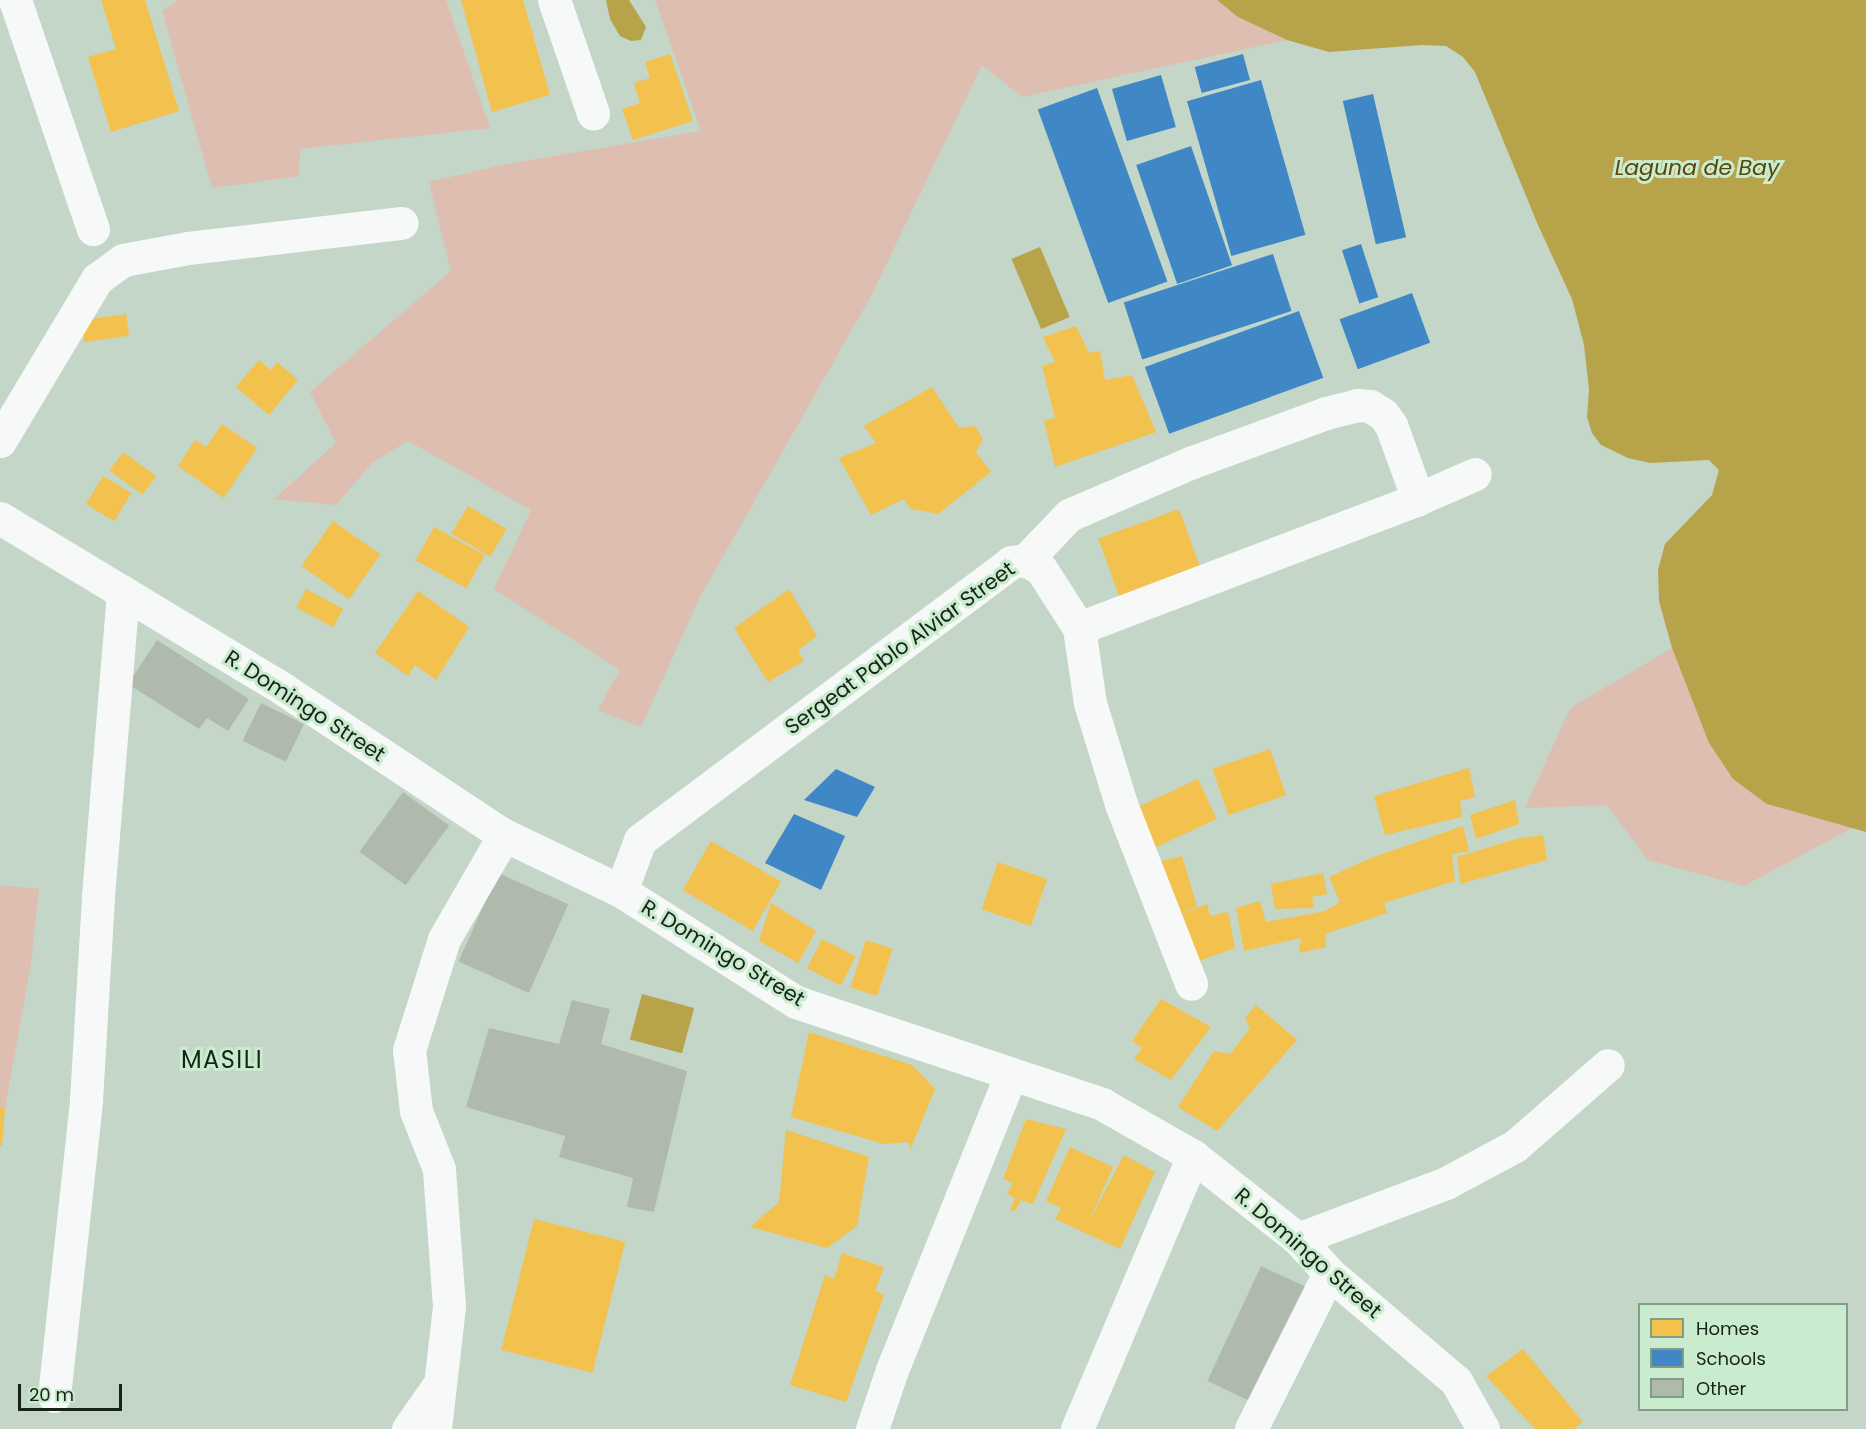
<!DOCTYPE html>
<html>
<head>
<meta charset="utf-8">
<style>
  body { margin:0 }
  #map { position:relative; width:1866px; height:1429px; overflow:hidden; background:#c4d6c7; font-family:Poppins,sans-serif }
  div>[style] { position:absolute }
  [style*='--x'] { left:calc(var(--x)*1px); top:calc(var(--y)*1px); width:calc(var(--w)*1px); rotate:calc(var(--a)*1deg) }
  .green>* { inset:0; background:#debeb0 }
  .water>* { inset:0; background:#b7a34a; transform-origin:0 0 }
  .homes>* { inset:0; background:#f2c14e; transform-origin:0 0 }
  .schools>* { inset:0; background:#3f88c5; transform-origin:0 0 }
  .building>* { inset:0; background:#afbaad; transform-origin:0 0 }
  .minor>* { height:33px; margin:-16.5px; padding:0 16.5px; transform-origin:16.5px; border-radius:16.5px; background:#f6f9f7 }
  span { translate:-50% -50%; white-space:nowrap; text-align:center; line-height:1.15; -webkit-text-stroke:6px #c9ecce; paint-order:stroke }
  .street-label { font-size:21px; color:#172319 }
  .water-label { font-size:22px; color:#5a460a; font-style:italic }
  .quarter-label { font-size:24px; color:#172319; letter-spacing:1.5px }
  .legend { position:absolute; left:1638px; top:1303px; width:210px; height:108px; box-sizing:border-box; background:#c9ecce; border:2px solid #829c86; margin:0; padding:8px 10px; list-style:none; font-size:18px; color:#172319 }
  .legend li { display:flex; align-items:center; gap:12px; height:30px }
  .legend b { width:30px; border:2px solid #829c86 }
  .scale { position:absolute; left:18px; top:1384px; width:104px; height:27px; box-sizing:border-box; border:3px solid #172319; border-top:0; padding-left:8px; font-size:18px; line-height:21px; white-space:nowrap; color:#172319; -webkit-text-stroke:4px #c9ecce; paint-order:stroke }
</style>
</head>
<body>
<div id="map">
  <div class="green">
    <i style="clip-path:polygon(179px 0,446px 0,490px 128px,300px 149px,299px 176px,212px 188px,162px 11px)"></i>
    <i style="clip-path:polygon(655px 0,1217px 0,1238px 17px,1287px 40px,1022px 97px,982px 65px,871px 296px,700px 597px,641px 727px,598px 710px,620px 670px,494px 589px,531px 510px,408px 441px,372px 463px,336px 505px,274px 499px,336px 443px,310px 392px,451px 271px,429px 182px,506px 164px,701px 131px)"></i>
    <i style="clip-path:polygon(1672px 648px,1709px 743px,1767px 804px,1852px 828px,1744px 886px,1648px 860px,1607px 805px,1525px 808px,1570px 708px)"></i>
    <i style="clip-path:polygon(0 885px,39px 889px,31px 963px,5px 1108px,0 1108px)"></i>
  </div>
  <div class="water">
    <i style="clip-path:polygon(629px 0,646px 27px,641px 40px,631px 41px,620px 36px,610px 19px,606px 0)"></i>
    <i style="clip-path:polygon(1217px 0,1866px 0,1866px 832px,1767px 804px,1733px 779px,1709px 743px,1672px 648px,1659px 601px,1658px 570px,1665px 544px,1712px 495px,1719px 470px,1709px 460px,1650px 463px,1628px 458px,1601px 445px,1592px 433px,1587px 417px,1589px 389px,1584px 345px,1572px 299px,1538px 225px,1475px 72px,1463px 57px,1446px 46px,1422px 45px,1329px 52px,1287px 40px,1238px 17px)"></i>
    <i style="left:1040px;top:247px;width:76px;height:31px;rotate:67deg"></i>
    <i style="left:642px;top:994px;width:54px;height:47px;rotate:15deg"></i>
  </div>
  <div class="homes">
    <i style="clip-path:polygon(101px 0,145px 0,179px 111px,111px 132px,88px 57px,116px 49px)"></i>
    <i style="clip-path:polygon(461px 0,523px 0,550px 95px,492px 112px)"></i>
    <i style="clip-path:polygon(670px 54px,693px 121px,633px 140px,622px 109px,640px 103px,634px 83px,650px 78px,645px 62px)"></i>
    <i style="left:126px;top:314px;width:22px;height:45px;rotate:82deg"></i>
    <i style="clip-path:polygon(1076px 326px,1089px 353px,1100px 351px,1105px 380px,1132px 375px,1156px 432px,1055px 467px,1044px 420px,1055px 418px,1042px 366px,1055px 362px,1043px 337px)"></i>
    <i style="clip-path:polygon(259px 360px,271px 370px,277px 362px,298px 380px,269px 415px,236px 387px)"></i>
    <i style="clip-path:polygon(932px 387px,959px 428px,975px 426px,983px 439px,976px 452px,991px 472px,938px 514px,911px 509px,904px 499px,871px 515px,839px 458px,876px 443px,864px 426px)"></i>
    <i style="clip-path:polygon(222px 424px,257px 448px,224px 498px,178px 466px,195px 440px,206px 447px)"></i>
    <i style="left:123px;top:452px;width:41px;height:23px;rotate:36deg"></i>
    <i style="left:103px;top:476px;width:33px;height:33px;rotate:31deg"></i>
    <i style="left:468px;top:506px;width:45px;height:32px;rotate:31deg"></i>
    <i style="left:1179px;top:509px;width:63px;height:86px;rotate:70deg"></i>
    <i style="left:333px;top:521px;width:58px;height:55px;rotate:35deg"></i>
    <i style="left:434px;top:527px;width:58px;height:38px;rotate:29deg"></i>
    <i style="left:306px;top:589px;width:42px;height:21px;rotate:28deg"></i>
    <i style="clip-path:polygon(789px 589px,817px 636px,798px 650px,804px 661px,768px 682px,734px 628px)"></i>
    <i style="clip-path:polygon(418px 591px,469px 627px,436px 680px,415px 665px,408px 676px,375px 653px)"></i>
    <i style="left:1270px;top:749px;width:49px;height:61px;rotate:71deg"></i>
    <i style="clip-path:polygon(1469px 768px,1475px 797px,1460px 801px,1462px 817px,1385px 835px,1374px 796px)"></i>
    <i style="left:1198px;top:779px;width:44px;height:74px;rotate:65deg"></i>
    <i style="clip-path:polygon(1515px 800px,1519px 824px,1476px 839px,1470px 815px)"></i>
    <i style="clip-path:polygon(1463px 826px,1469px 851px,1452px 854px,1455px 881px,1384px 903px,1387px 913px,1325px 934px,1326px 947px,1299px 953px,1301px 938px,1244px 951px,1236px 908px,1260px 901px,1266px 922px,1325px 911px,1340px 902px,1329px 877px,1371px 858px)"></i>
    <i style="clip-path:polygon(1543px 835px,1547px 860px,1460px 884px,1457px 857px,1516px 839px)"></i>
    <i style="left:711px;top:841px;width:81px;height:57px;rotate:30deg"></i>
    <i style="clip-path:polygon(1182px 856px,1197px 906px,1180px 914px,1207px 904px,1210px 916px,1228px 912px,1235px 948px,1191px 964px,1150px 864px)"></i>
    <i style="left:998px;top:862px;width:52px;height:50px;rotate:19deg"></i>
    <i style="clip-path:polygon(1323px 873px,1327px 894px,1312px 897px,1314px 908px,1275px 909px,1271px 884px)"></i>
    <i style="clip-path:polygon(771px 903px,816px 931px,798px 963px,759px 941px)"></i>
    <i style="left:822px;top:939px;width:38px;height:33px;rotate:27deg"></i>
    <i style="left:866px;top:940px;width:28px;height:50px;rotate:18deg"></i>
    <i style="clip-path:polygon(1161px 999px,1211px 1027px,1171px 1080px,1134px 1059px,1142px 1048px,1132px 1041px)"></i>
    <i style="clip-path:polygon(1256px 1005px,1297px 1040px,1217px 1131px,1178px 1107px,1214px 1051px,1230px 1054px,1250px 1028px,1245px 1018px)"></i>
    <i style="clip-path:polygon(809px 1032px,912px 1065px,935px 1089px,910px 1150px,909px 1142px,884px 1144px,791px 1117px)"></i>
    <i style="clip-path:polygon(0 1108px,5px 1108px,2px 1146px,0 1146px)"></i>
    <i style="clip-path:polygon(1026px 1119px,1066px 1129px,1033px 1204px,1021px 1200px,1015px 1211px,1010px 1210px,1015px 1198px,1007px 1194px,1013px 1183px,1003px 1179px)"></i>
    <i style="clip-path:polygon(786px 1130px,869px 1157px,857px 1226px,827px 1248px,750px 1227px,779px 1202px)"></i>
    <i style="clip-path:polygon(1070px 1147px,1113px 1167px,1088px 1223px,1124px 1155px,1155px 1172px,1120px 1249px,1055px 1219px,1061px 1208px,1046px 1201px)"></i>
    <i style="left:534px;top:1219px;width:94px;height:135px;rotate:14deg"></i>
    <i style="clip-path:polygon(842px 1253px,884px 1267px,875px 1291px,884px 1295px,846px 1402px,790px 1385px,825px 1275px,834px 1279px)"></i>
    <i style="clip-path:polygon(1523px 1349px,1583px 1422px,1574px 1429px,1535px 1429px,1486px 1376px)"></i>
  </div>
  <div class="schools">
    <i style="left:1243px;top:54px;width:27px;height:50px;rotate:75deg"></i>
    <i style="left:1161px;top:75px;width:54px;height:51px;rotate:74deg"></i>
    <i style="left:1261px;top:80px;width:161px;height:77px;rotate:74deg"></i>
    <i style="left:1097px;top:88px;width:206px;height:63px;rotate:70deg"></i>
    <i style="left:1373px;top:94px;width:147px;height:31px;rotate:77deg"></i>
    <i style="left:1191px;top:146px;width:126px;height:58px;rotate:71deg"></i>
    <i style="left:1361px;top:244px;width:56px;height:20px;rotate:72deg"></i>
    <i style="left:1273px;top:254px;width:60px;height:157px;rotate:72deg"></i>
    <i style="left:1412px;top:293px;width:53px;height:77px;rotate:70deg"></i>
    <i style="left:1299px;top:311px;width:71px;height:164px;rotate:70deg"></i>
    <i style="clip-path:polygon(836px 769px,875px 787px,857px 817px,804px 800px)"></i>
    <i style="clip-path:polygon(794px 814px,845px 836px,821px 890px,765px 863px)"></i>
  </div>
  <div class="building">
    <i style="clip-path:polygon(157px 640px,249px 699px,228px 731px,207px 718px,199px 729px,128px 684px)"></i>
    <i style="left:261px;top:703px;width:48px;height:42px;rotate:26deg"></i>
    <i style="left:403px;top:792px;width:57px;height:74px;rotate:36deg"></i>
    <i style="left:498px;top:873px;width:77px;height:97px;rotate:24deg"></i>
    <i style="clip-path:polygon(572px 1000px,610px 1009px,601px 1044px,687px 1071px,654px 1212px,627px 1207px,633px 1178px,559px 1157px,565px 1136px,466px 1107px,489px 1028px,559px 1044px)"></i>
    <i style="left:1261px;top:1266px;width:51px;height:127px;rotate:25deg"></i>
  </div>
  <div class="minor">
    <i style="--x:15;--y:0;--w:242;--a:71.2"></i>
    <i style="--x:554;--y:0;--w:120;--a:71"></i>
    <i style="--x:0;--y:441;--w:189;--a:-59.1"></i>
    <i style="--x:97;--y:279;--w:32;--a:-36"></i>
    <i style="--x:123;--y:260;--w:66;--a:-10.5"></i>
    <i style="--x:188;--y:248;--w:215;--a:-6.7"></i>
    <i style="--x:0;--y:518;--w:331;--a:31.1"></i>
    <i style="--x:283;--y:689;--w:265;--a:33.5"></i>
    <i style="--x:504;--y:835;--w:130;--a:25.6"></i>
    <i style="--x:621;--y:891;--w:207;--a:32.4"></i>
    <i style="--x:796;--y:1002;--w:323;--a:18.4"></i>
    <i style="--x:1102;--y:1104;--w:105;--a:29.7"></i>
    <i style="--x:1193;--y:1156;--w:134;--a:38.3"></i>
    <i style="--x:1298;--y:1239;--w:46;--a:47.6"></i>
    <i style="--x:1329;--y:1273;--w:167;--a:40.4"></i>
    <i style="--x:1456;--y:1381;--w:55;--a:60.6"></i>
    <i style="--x:1026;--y:560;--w:62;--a:-46.3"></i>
    <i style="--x:1069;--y:515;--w:132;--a:-23.3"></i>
    <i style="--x:1190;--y:463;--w:145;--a:-20.2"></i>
    <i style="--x:1326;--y:413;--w:32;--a:-14"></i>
    <i style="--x:1357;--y:405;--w:13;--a:4"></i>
    <i style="--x:1370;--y:406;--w:15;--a:32"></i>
    <i style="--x:1383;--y:414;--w:14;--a:54"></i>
    <i style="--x:1391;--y:425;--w:79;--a:70"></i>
    <i style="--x:1079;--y:628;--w:76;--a:81.7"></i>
    <i style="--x:1090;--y:703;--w:106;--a:72.9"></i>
    <i style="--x:1121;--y:804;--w:193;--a:68.7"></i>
    <i style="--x:621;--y:891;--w:54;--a:-69.6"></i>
    <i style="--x:640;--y:840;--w:464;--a:-36.8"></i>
    <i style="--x:1011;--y:562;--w:15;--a:-8"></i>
    <i style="--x:1026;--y:560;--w:17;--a:31"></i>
    <i style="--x:1041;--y:569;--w:70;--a:57.2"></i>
    <i style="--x:1079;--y:628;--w:363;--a:-20.8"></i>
    <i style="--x:1418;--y:499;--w:62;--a:-23.7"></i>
    <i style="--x:1298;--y:1239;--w:158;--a:-20.7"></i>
    <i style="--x:1446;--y:1183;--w:78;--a:-28.2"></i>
    <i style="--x:1515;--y:1146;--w:123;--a:-41.1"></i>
    <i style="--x:54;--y:1396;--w:298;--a:-83.8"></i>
    <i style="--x:86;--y:1100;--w:204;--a:-86.6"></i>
    <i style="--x:98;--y:896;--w:305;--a:-85.3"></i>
    <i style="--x:408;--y:1429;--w:52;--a:-55.1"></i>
    <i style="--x:435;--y:1429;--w:124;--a:-83.5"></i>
    <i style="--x:449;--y:1306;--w:137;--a:-94.2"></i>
    <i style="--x:439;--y:1169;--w:62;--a:-111.6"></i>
    <i style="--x:416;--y:1111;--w:61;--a:-96.5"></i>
    <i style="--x:409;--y:1050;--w:116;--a:-72.5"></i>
    <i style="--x:444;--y:939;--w:120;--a:-60"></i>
    <i style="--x:872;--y:1429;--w:62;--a:-71.3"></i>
    <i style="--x:892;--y:1370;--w:319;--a:-68.1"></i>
    <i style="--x:1077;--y:1429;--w:297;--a:-67"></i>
    <i style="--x:1251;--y:1429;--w:174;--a:-63.4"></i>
  </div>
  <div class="street-label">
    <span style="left:900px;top:648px;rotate:-36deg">Sergeat Pablo Alviar Street</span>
    <span style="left:305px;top:706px;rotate:33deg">R. Domingo Street</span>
    <span style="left:723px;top:953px;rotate:31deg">R. Domingo Street</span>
    <span style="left:1308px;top:1253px;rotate:41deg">R. Domingo Street</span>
  </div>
  <div class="water-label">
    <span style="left:1697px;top:168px">Laguna de Bay</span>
  </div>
  <div class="quarter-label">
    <span style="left:222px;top:1060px">MASILI</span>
  </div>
  <ul class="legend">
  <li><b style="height:16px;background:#f2c14e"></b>Homes</li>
  <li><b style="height:16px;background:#3f88c5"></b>Schools</li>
  <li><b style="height:16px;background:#afbaad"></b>Other</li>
  </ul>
  <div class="scale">20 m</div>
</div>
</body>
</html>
